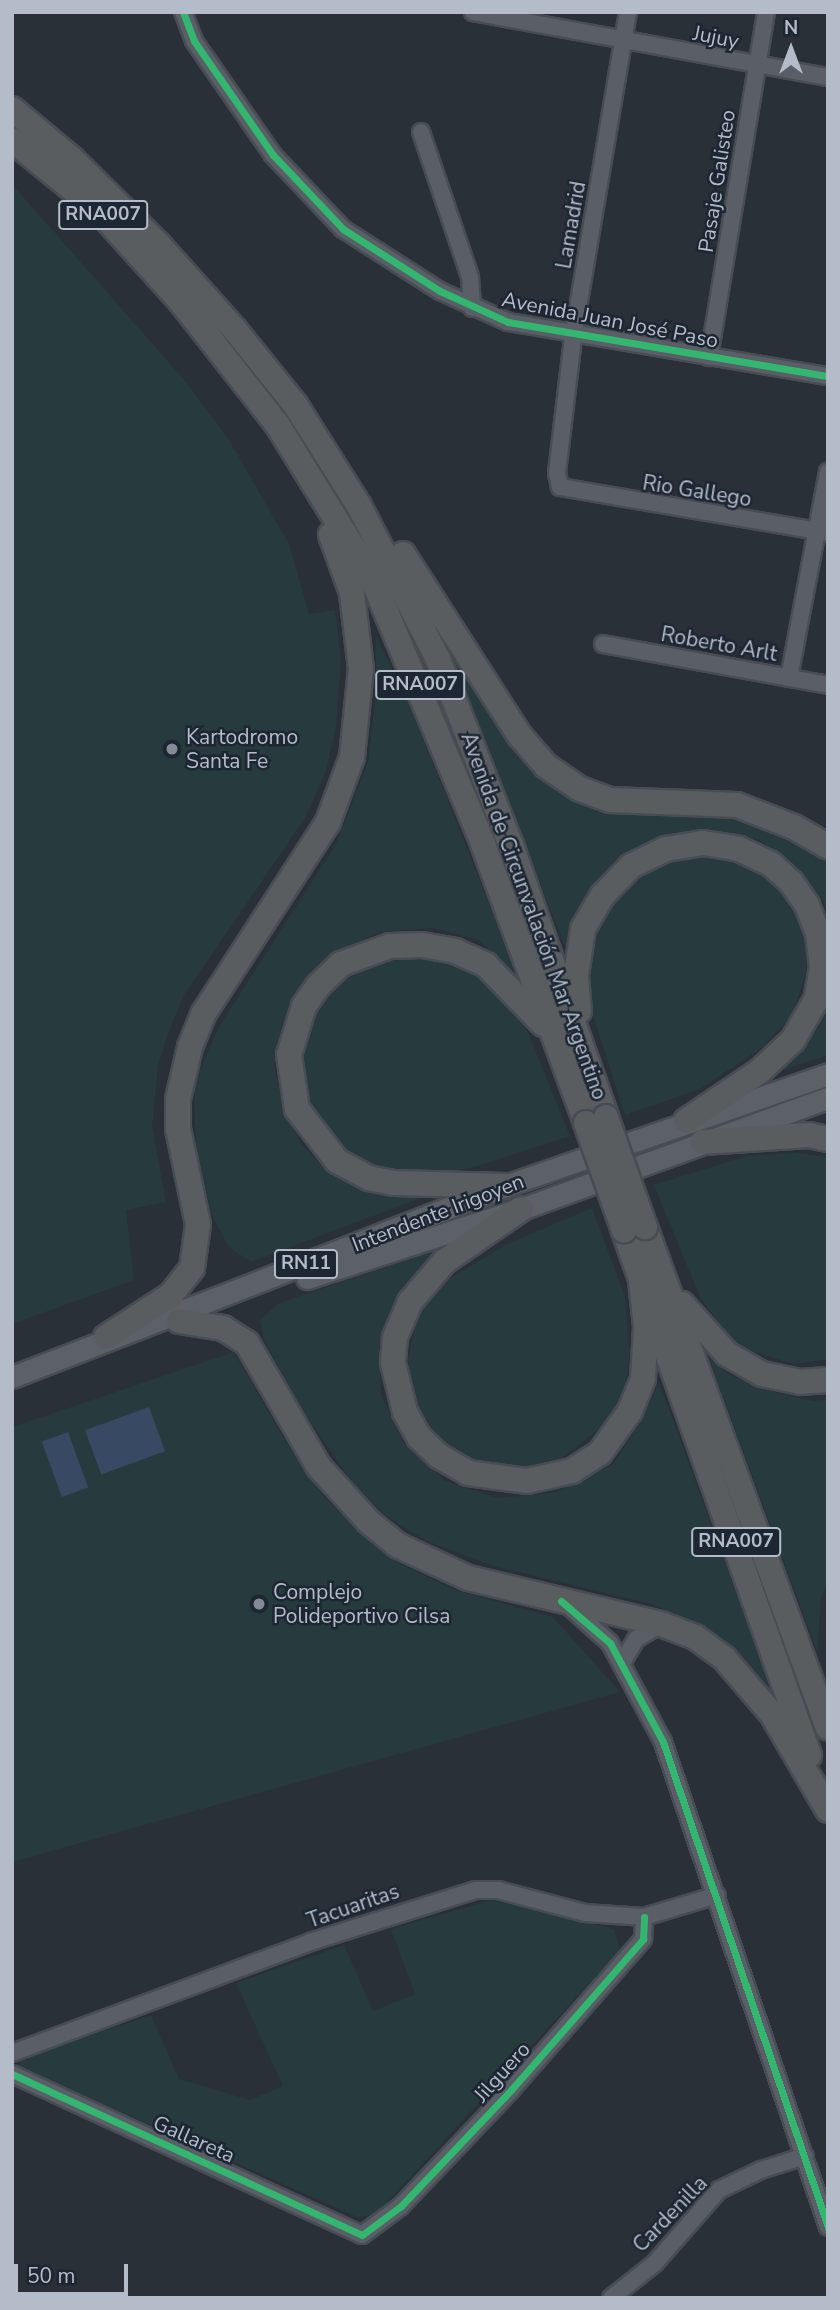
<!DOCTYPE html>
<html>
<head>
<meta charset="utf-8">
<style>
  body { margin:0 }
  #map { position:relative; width:840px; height:2310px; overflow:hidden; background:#2a3038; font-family:"Nunito Sans",sans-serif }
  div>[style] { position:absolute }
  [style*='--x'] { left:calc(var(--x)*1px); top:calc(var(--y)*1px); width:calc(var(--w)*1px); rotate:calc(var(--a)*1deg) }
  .green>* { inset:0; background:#273a3e }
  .water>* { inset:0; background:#384963; transform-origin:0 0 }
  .roads { filter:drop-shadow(2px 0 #484c53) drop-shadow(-2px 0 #484c53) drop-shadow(0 2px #484c53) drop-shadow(0 -2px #484c53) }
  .minor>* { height:16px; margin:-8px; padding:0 8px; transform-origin:8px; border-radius:8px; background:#5a5e66 }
  .major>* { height:21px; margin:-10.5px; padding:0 10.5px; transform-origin:10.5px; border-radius:10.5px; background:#5c6168 }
  .highway>* { height:24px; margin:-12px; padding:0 12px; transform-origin:12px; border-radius:12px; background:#5a5d60 }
  .bridges { filter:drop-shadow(2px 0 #474c53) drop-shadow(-2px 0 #474c53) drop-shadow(0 2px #474c53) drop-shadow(0 -2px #474c53) }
  .highway-bridge>* { height:24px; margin:-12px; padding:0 12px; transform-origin:12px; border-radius:12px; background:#5a5d60 }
  .cycleway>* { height:7px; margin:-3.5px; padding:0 3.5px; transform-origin:3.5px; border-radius:3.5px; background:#33b770 }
  .dots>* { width:19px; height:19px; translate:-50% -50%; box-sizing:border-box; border:4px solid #1d2633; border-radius:50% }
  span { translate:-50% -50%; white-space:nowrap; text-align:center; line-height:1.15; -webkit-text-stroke:5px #1d2633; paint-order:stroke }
  .shield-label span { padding:2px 5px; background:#1d2633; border:2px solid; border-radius:5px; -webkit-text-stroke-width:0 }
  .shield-label { font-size:19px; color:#b4bcc9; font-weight:700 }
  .street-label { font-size:21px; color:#b4bcc9 }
  .poi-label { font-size:21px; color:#b4bcc9 }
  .left { translate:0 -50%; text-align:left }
  .frame { position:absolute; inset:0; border:14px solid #b4bcc9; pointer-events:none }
  .north { position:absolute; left:756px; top:14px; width:70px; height:70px; -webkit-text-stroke:5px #1d2633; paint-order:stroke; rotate:0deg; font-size:19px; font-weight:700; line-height:28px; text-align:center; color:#b4bcc9 }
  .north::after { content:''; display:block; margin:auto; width:24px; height:32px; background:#b4bcc9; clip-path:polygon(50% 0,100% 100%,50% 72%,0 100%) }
  .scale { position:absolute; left:14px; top:2264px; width:114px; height:32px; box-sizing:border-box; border:4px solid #b4bcc9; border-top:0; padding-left:9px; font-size:21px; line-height:24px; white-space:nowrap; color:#b4bcc9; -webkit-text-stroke:5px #1d2633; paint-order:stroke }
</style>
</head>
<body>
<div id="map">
  <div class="green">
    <i style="clip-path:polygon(12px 184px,186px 382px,229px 440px,289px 544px,309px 614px,335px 610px,341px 658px,336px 727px,326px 771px,305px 818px,184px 995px,168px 1033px,158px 1066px,152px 1126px,166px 1202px,126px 1210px,134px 1280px,12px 1324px)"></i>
    <i style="clip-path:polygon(376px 636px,406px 696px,518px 976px,479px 940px,433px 928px,381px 932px,334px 953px,298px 989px,282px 1025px,274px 1065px,284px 1110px,301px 1144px,328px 1172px,370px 1189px,429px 1195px,251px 1262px,229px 1247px,213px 1218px,196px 1150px,194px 1083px,220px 1025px,336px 844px,368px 762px,376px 694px)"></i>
    <i style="clip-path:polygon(444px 641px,562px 792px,601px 811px,729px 815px,770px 827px,828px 862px,828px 917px,823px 900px,796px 866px,759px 840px,709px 834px,664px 838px,620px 858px,590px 889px,571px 925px,566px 949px)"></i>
    <i style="clip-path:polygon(682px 855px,724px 857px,763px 869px,791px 897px,805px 931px,810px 959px,793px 1014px,763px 1047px,700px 1089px,625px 1115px,587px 997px,590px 950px,604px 918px,634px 877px)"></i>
    <i style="clip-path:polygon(439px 958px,489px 977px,525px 1025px,570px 1136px,474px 1167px,417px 1178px,372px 1169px,337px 1148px,319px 1125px,302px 1085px,303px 1051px,314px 1014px,343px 980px,384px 961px)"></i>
    <i style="clip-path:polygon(828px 1007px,828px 1055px,774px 1073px,816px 1031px)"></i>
    <i style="clip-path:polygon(794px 1153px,828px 1157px,828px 1359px,793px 1364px,736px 1346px,700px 1297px,654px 1185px,747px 1156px)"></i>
    <i style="clip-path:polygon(592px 1208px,625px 1297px,630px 1360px,622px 1397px,599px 1429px,561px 1459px,516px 1470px,475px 1465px,444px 1445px,412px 1401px,408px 1359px,417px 1316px,449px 1279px,505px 1245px)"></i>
    <i style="clip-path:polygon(446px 1247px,397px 1299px,379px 1345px,381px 1395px,403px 1442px,444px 1480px,497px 1498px,557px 1492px,613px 1464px,640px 1423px,659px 1382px,780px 1712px,720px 1638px,655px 1605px,490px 1565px,427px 1541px,386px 1516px,353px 1483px,298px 1404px,264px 1339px,260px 1320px,279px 1303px)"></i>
    <i style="clip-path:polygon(234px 1352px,290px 1449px,325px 1498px,362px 1535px,400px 1564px,457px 1591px,553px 1617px,620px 1692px,12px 1862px,12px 1427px)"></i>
    <i style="clip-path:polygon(708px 1356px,728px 1374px,776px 1393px,814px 1401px,828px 1399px,828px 1581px,820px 1601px,818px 1654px)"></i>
    <i style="clip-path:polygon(492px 1900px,614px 1929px,620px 1950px,375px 2215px,357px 2217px,18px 2066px,22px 2058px,151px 2015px,179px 2079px,250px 2100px,283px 2086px,236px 1983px,344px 1945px,373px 2011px,415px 1994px,391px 1929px)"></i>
  </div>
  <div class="water">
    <i style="left:149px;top:1407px;width:47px;height:68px;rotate:70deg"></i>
    <i style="left:68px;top:1432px;width:59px;height:28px;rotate:70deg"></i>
  </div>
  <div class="roads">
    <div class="minor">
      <i style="--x:183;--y:12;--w:31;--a:69"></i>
      <i style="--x:194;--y:41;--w:139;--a:55.3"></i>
      <i style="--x:273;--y:155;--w:102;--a:46.6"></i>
      <i style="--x:343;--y:229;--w:115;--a:32.6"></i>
      <i style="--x:440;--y:291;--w:75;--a:24.5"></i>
      <i style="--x:508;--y:322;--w:325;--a:9.6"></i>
      <i style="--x:473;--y:12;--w:361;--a:10.4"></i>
      <i style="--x:628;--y:12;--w:323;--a:99.6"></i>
      <i style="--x:574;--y:330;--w:144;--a:96.8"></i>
      <i style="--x:557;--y:473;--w:14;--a:78"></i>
      <i style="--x:560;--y:487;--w:272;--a:9.7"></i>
      <i style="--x:421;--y:132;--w:153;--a:71.3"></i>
      <i style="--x:470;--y:277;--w:31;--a:86"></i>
      <i style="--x:709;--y:357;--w:350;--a:-80.6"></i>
      <i style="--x:603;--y:644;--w:229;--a:10.3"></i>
      <i style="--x:789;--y:678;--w:210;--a:-79.3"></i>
      <i style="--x:571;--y:1608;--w:52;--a:41.9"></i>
      <i style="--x:610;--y:1643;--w:112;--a:61.8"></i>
      <i style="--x:663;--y:1742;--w:512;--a:71.21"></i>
      <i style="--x:623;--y:1661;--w:26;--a:-59"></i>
      <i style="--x:636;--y:1639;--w:29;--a:-31"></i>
      <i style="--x:12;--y:2053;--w:318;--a:-20.4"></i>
      <i style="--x:310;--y:1942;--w:174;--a:-17.4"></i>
      <i style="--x:476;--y:1890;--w:22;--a:0"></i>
      <i style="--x:498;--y:1890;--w:90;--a:14.8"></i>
      <i style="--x:585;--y:1913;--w:59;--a:3.9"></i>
      <i style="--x:644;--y:1917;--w:76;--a:-16.8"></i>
      <i style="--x:12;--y:2074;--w:385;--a:24.7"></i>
      <i style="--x:362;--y:2235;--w:49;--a:-36.6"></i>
      <i style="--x:401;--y:2206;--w:160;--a:-46.5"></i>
      <i style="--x:511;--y:2090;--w:201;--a:-48.8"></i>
      <i style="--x:643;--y:1939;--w:22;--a:-87"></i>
      <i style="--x:611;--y:2298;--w:56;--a:-38.5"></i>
      <i style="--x:655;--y:2263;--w:97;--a:-48.8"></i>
      <i style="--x:719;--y:2190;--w:47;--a:-25.5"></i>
      <i style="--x:761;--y:2170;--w:46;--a:-17.7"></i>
    </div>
    <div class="major">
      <i style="--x:307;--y:1278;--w:225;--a:-17.9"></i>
      <i style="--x:521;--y:1209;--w:326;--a:-19.9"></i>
      <i style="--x:12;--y:1377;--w:529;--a:-21.18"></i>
      <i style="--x:505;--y:1186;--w:342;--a:-19.1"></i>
    </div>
    <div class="highway">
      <i style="--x:12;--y:109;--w:78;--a:39.8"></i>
      <i style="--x:72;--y:159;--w:122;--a:44.7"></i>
      <i style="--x:159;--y:245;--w:114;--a:48.2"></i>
      <i style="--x:235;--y:330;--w:97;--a:51.2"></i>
      <i style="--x:296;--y:406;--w:118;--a:57.8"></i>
      <i style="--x:359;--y:506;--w:172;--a:62.7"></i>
      <i style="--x:438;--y:659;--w:200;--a:68.6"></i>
      <i style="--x:511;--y:845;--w:288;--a:70.7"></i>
      <i style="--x:12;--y:140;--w:112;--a:39.2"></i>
      <i style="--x:99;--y:211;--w:124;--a:47.9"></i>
      <i style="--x:182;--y:303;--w:154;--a:51.9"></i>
      <i style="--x:277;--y:424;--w:181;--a:58.3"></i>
      <i style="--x:372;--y:578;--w:288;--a:67.3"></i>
      <i style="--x:483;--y:844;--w:297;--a:69.7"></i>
      <i style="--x:403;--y:554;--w:216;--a:57.3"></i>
      <i style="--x:520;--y:736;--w:40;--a:49"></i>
      <i style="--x:546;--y:766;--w:41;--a:34.1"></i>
      <i style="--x:580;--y:789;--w:32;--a:20"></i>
      <i style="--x:610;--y:800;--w:127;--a:2.3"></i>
      <i style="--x:737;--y:805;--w:61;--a:21.1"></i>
      <i style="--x:794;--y:827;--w:39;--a:30"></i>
      <i style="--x:579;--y:1011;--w:36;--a:-95"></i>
      <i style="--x:576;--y:975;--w:47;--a:-81.3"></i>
      <i style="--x:583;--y:929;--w:39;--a:-60"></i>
      <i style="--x:603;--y:895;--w:40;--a:-46"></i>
      <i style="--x:631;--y:866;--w:39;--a:-26"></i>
      <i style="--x:666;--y:849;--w:37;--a:-9"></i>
      <i style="--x:703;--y:843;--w:36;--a:9"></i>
      <i style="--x:739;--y:849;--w:35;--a:25"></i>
      <i style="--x:771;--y:864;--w:27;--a:42"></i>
      <i style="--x:791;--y:882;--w:28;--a:55"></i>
      <i style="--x:807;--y:905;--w:31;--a:69"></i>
      <i style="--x:818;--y:934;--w:33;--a:83"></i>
      <i style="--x:822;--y:967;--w:34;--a:100"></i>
      <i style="--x:816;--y:1000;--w:46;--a:119.9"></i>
      <i style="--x:793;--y:1040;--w:45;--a:136.8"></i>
      <i style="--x:760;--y:1071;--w:89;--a:146"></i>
      <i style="--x:703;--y:1142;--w:106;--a:-3.8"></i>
      <i style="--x:809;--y:1135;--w:19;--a:12"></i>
      <i style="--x:505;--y:1186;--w:111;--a:-178.5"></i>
      <i style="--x:394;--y:1183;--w:25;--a:-169"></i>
      <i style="--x:369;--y:1178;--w:36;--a:-152"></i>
      <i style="--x:337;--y:1161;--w:66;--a:-127.6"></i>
      <i style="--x:297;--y:1109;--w:55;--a:-98.4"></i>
      <i style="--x:289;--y:1055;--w:51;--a:-73"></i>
      <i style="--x:304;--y:1006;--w:24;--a:-55"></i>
      <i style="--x:318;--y:986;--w:32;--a:-44"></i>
      <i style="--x:341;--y:964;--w:52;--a:-20.2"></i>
      <i style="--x:390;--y:946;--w:32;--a:-2"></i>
      <i style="--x:422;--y:945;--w:34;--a:10"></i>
      <i style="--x:455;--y:951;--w:34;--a:24"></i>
      <i style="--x:486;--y:965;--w:82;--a:46"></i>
      <i style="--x:521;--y:1209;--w:93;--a:145.5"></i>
      <i style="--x:444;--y:1262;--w:52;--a:130.4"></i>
      <i style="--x:410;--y:1302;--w:39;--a:113"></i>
      <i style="--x:395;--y:1338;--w:25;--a:95"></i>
      <i style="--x:393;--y:1363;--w:50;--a:76.2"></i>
      <i style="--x:405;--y:1412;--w:29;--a:61"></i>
      <i style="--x:419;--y:1437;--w:28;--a:44"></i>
      <i style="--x:439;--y:1456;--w:34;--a:30"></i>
      <i style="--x:468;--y:1473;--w:60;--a:7.7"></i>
      <i style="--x:527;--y:1481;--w:46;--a:-12.5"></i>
      <i style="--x:572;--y:1471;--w:33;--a:-33"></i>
      <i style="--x:600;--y:1453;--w:52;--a:-54.5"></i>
      <i style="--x:630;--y:1411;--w:35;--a:-68"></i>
      <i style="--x:643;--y:1378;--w:51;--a:-86.6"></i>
      <i style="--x:646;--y:1327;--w:47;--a:-96.1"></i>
      <i style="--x:645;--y:1227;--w:533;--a:69.93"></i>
      <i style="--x:624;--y:1231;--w:556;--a:70.55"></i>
      <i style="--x:682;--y:1304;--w:67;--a:48"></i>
      <i style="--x:727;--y:1354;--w:40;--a:29.7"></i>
      <i style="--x:762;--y:1374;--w:39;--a:12"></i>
      <i style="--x:800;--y:1382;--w:28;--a:-4"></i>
      <i style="--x:179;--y:1321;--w:45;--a:9"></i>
      <i style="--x:223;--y:1328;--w:28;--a:32"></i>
      <i style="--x:247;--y:1343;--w:143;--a:59.9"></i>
      <i style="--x:319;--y:1467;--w:74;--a:47.7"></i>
      <i style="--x:369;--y:1522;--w:36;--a:39"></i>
      <i style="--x:397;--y:1545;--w:78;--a:24.9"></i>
      <i style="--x:468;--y:1578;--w:198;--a:13.4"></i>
      <i style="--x:661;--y:1624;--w:36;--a:21"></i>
      <i style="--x:695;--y:1637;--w:36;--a:36"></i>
      <i style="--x:724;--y:1658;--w:74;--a:49.4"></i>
      <i style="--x:772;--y:1714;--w:111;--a:59.7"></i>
      <i style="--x:106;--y:1337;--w:77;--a:-32.9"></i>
      <i style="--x:171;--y:1295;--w:34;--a:-52"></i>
      <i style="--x:192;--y:1268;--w:44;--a:-82.2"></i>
      <i style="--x:198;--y:1224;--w:97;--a:-101.9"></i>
      <i style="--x:178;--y:1129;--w:30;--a:-90"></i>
      <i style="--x:178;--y:1099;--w:53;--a:-77"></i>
      <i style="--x:190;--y:1047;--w:37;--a:-68"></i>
      <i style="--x:204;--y:1013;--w:228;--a:-57"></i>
      <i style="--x:328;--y:822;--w:69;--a:-69.7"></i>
      <i style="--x:352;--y:757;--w:88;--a:-84.2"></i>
      <i style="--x:361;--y:669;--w:77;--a:-96.8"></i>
      <i style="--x:352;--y:593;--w:62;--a:-109.9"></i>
    </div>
  </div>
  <div class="bridges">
    <div class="highway-bridge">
      <i style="--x:606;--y:1117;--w:117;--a:70.5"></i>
      <i style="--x:586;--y:1123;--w:114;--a:70.6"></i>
    </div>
  </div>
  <div class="cycleway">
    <i style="--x:183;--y:12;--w:31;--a:69"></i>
    <i style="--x:194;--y:41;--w:139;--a:55.3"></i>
    <i style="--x:273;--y:155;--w:102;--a:46.6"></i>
    <i style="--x:343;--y:229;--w:115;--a:32.6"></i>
    <i style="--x:440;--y:291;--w:75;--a:24.5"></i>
    <i style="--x:508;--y:322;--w:325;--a:9.6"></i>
    <i style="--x:561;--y:1601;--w:65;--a:40.6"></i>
    <i style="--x:610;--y:1643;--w:112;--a:61.8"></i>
    <i style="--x:663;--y:1742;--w:512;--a:71.21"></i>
    <i style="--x:12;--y:2074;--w:385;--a:24.7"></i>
    <i style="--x:362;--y:2235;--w:49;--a:-36.6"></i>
    <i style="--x:401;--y:2206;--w:160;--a:-46.5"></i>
    <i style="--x:511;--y:2090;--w:201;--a:-48.8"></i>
    <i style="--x:643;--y:1939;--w:22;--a:-87"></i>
  </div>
  <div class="dots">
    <i style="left:172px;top:749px;background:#848b96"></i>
    <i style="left:259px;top:1604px;background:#848b96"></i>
  </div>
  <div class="shield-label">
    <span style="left:103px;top:215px">RNA007</span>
    <span style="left:420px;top:685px">RNA007</span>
    <span style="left:306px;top:1264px">RN11</span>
    <span style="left:736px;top:1542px">RNA007</span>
  </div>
  <div class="street-label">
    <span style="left:716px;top:37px;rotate:11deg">Jujuy</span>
    <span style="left:717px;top:181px;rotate:-81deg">Pasaje Galisteo</span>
    <span style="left:571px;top:225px;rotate:-80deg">Lamadrid</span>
    <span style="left:610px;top:320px;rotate:11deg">Avenida Juan José Paso</span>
    <span style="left:697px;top:491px;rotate:9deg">Rio Gallego</span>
    <span style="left:719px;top:644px;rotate:10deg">Roberto Arlt</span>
    <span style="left:534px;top:916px;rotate:70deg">Avenida de Circunvalación Mar Argentino</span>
    <span style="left:438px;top:1213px;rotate:-21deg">Intendente Irigoyen</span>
    <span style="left:353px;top:1906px;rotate:-19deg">Tacuaritas</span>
    <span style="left:502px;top:2072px;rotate:-48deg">Jilguero</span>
    <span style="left:194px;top:2139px;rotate:24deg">Gallareta</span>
    <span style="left:670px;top:2214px;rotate:-46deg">Cardenilla</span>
  </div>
  <div class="poi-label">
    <span class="left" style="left:186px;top:749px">Kartodromo<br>Santa Fe</span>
    <span class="left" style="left:273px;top:1604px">Complejo<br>Polideportivo Cilsa</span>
  </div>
  <div class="frame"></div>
  <div class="north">N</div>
  <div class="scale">50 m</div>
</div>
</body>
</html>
